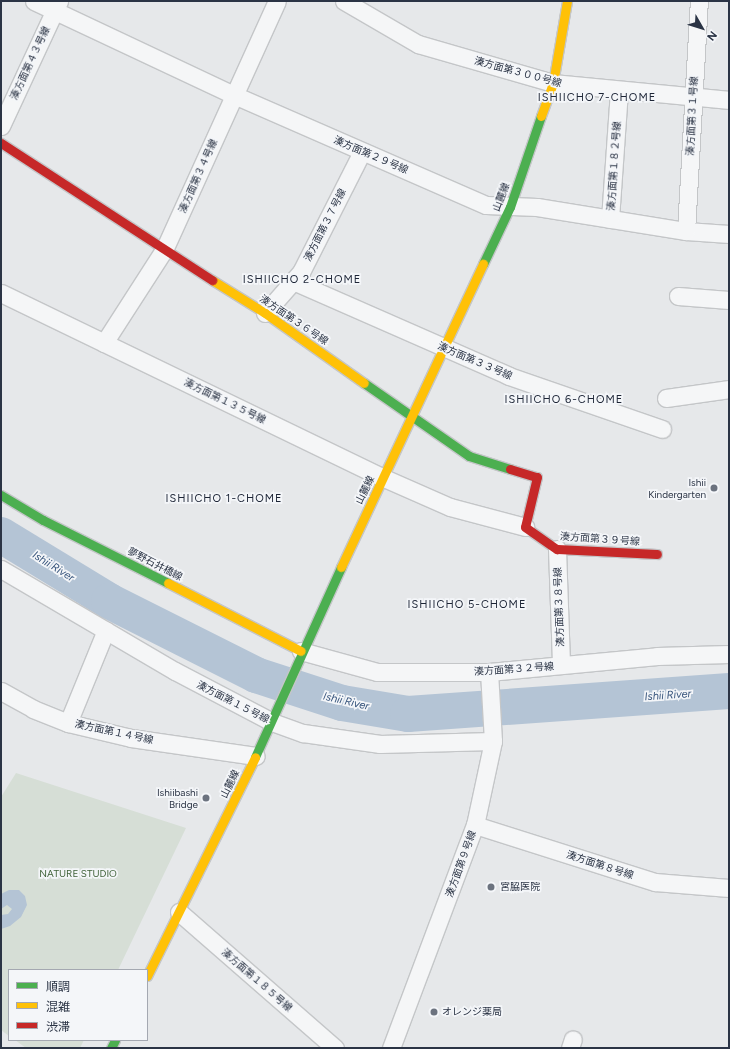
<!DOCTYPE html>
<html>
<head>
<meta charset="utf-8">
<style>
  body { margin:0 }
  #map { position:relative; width:730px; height:1049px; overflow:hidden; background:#e6e8ea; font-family:Figtree,"Noto Sans JP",sans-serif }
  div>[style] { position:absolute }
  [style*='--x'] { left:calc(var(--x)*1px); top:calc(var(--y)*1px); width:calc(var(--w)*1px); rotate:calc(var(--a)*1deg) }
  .green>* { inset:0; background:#d6ded6 }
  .water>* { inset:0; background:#b4c4d5 }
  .river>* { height:36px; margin:-18px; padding:0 18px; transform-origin:18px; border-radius:18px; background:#b4c4d5 }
  .roads { filter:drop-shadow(1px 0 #c4c6c8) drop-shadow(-1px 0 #c4c6c8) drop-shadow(0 1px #c4c6c8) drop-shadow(0 -1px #c4c6c8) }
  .street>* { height:17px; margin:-8.5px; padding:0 8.5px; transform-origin:8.5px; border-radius:8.5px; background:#f5f6f7 }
  .fast>* { height:9px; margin:-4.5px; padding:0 4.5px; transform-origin:4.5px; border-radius:4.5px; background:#4caf50 }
  .slow>* { height:9px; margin:-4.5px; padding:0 4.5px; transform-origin:4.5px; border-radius:4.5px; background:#ffc107 }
  .jam>* { height:9px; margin:-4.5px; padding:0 4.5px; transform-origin:4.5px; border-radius:4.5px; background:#c62828 }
  .dots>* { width:11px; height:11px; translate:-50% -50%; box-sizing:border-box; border:2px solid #f4f6f9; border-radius:50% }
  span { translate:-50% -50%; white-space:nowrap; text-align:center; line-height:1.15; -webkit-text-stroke:3.5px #f4f6f9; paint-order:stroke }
  .street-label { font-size:10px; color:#2b3445 }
  .poi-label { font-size:10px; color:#2b3445 }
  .right { translate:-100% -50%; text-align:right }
  .left { translate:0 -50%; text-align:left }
  .park-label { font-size:10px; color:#3f6138 }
  .neighbourhood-label { font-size:11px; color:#1d2536; letter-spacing:1px }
  .water-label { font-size:11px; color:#34527a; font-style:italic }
  .frame { position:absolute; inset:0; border:2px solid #2b3445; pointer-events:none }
  .legend { position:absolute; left:8px; top:969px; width:140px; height:72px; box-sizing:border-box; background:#f4f6f9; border:1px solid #a4a8b1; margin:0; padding:5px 7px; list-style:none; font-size:12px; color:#2b3445 }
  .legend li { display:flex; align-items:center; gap:8px; height:20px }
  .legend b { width:20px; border:1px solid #a4a8b1 }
  .north { position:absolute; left:682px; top:8px; width:40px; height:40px; -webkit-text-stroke:3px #f4f6f9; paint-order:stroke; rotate:129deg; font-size:11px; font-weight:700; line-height:16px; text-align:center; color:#2b3445 }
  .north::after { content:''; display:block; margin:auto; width:14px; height:18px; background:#2b3445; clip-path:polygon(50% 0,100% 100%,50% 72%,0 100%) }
</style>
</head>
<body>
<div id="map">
  <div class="green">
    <i style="clip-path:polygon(16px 773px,186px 828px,118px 970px,9px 970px,9px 1036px,1px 1030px,1px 797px)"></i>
    <i style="clip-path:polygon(15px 1040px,84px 1040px,80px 1048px,26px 1048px)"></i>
  </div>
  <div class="water">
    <i style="clip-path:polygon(9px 890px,19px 890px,25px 896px,27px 905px,21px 917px,10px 926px,1px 929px,1px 915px,8px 914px,12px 909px,7px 905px,1px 909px,1px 894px)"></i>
  </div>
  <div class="river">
    <i style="--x:1;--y:535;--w:127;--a:31.4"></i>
    <i style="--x:109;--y:601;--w:165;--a:26.7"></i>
    <i style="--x:256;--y:675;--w:90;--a:18"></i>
    <i style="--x:342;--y:703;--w:67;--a:9.5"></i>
    <i style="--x:408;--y:714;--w:322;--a:-4.1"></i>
  </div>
  <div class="roads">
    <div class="street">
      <i style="--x:34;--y:1;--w:221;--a:25.2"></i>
      <i style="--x:234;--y:95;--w:275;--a:23.6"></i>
      <i style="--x:486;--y:205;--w:51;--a:2.2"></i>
      <i style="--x:537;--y:207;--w:151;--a:9.2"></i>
      <i style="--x:686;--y:231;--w:43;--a:4"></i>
      <i style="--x:344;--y:1;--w:86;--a:30.2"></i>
      <i style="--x:418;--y:44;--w:141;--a:16.1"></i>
      <i style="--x:553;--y:83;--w:177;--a:5.5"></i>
      <i style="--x:1;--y:126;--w:138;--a:-65.1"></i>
      <i style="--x:610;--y:219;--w:129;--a:-86"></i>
      <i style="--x:686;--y:231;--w:230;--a:-86.8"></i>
      <i style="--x:293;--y:281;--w:236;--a:23.7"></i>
      <i style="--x:509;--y:376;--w:162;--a:19.1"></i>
      <i style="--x:1;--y:293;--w:425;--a:25.8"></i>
      <i style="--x:384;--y:478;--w:72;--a:23.7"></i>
      <i style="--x:450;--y:507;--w:78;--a:14.9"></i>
      <i style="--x:678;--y:296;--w:51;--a:4.5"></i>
      <i style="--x:265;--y:313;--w:55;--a:-48.7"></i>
      <i style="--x:301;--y:272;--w:135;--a:-63.1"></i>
      <i style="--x:104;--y:343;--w:111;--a:-57.2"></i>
      <i style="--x:164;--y:250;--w:273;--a:-65.6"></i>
      <i style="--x:666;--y:398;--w:64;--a:-8.1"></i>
      <i style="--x:557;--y:549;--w:116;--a:88"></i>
      <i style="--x:1;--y:569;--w:202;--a:30.4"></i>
      <i style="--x:175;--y:671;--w:110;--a:27.7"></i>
      <i style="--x:272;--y:722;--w:33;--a:20"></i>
      <i style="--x:303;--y:733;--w:78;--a:8.1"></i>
      <i style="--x:380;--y:744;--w:113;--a:-1.5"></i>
      <i style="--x:301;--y:651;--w:79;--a:15.4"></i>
      <i style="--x:377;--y:672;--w:112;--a:0"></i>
      <i style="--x:489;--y:672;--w:169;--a:-5.4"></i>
      <i style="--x:657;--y:656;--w:72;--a:-1.6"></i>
      <i style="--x:1;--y:691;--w:37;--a:29"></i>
      <i style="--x:33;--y:709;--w:38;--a:22"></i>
      <i style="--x:68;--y:723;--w:65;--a:13.4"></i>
      <i style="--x:131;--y:738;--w:126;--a:8.2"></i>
      <i style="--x:68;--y:723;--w:100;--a:-67.8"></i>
      <i style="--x:475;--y:825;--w:189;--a:17.6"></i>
      <i style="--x:655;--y:882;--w:74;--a:4.6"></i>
      <i style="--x:179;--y:912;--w:207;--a:41.1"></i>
      <i style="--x:391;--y:1048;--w:238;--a:-69.4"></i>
      <i style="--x:475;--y:825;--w:86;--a:-77.9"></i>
      <i style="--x:493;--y:741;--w:69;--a:-93.3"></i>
      <i style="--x:570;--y:1048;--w:9;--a:-72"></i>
    </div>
    <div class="fast">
      <i style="--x:483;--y:264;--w:63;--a:-64.7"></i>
      <i style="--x:510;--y:207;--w:96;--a:-71.2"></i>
      <i style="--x:364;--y:383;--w:128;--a:34.8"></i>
      <i style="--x:469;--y:456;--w:43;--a:17.6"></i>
      <i style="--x:1;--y:495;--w:49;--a:30.8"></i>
      <i style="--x:43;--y:520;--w:140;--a:26.7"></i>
      <i style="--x:255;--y:757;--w:209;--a:-65.6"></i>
      <i style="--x:111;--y:1048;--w:9;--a:-63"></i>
    </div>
    <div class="slow">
      <i style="--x:541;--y:116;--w:35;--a:-70"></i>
      <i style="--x:553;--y:83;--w:83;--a:-80.3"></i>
      <i style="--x:212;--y:280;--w:62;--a:31.9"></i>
      <i style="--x:265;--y:313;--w:121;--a:35.3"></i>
      <i style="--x:341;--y:567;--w:335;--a:-64.9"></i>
      <i style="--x:168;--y:583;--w:149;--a:27.1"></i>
      <i style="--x:147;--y:976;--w:244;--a:-63.7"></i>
    </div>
    <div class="jam">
      <i style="--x:1;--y:143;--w:252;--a:33"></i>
      <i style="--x:510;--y:469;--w:28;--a:17"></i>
      <i style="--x:537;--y:477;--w:51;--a:103.5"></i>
      <i style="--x:525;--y:527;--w:39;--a:35"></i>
      <i style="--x:557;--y:549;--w:100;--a:2.9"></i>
    </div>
  </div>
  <div class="dots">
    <i style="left:714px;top:488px;background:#6c737f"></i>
    <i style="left:206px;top:798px;background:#6c737f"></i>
    <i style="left:491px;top:887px;background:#6c737f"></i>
    <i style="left:434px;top:1012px;background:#6c737f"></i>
  </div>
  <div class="street-label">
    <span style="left:30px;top:63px;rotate:-65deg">湊方面第４３号線</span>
    <span style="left:518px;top:72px;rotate:15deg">湊方面第３００号線</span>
    <span style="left:692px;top:116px;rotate:-87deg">湊方面第３１号線</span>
    <span style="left:371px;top:155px;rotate:23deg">湊方面第２９号線</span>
    <span style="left:614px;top:166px;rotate:-86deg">湊方面第１８２号線</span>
    <span style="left:198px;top:176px;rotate:-66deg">湊方面第３４号線</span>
    <span style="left:501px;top:197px;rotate:-69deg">山麓線</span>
    <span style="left:325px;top:225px;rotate:-63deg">湊方面第３７号線</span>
    <span style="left:294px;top:320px;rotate:34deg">湊方面第３６号線</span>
    <span style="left:475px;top:361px;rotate:23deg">湊方面第３３号線</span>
    <span style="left:225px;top:401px;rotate:26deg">湊方面第１３５号線</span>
    <span style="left:365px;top:490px;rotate:-64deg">山麓線</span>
    <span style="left:600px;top:539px;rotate:4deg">湊方面第３９号線</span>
    <span style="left:155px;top:564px;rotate:27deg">夢野石井橋線</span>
    <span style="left:559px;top:607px;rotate:-92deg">湊方面第３８号線</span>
    <span style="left:514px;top:669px;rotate:-4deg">湊方面第３２号線</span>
    <span style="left:233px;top:702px;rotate:27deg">湊方面第１５号線</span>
    <span style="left:114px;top:732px;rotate:12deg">湊方面第１４号線</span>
    <span style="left:230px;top:784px;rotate:-64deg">山麓線</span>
    <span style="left:461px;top:864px;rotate:-70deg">湊方面第９号線</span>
    <span style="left:600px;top:865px;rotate:18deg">湊方面第８号線</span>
    <span style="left:257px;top:980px;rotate:41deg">湊方面第１８５号線</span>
  </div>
  <div class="poi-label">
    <span class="right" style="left:706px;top:488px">Ishii<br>Kindergarten</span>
    <span class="right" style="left:198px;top:798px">Ishiibashi<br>Bridge</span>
    <span class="left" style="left:500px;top:887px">宮脇医院</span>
    <span class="left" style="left:442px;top:1012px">オレンジ薬局</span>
  </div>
  <div class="park-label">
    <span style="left:78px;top:874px">NATURE STUDIO</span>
  </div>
  <div class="neighbourhood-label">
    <span style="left:597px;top:98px">ISHIICHO 7-CHOME</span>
    <span style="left:302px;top:280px">ISHIICHO 2-CHOME</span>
    <span style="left:564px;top:400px">ISHIICHO 6-CHOME</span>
    <span style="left:224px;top:499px">ISHIICHO 1-CHOME</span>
    <span style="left:467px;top:605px">ISHIICHO 5-CHOME</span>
  </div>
  <div class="water-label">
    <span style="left:53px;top:567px;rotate:32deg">Ishii River</span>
    <span style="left:668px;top:696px;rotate:-4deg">Ishii River</span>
    <span style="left:346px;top:702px;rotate:13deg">Ishii River</span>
  </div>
  <div class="frame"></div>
  <ul class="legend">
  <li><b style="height:5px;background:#4caf50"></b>順調</li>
  <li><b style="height:5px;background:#ffc107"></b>混雑</li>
  <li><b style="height:5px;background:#c62828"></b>渋滞</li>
  </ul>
  <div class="north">N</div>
</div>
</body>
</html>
